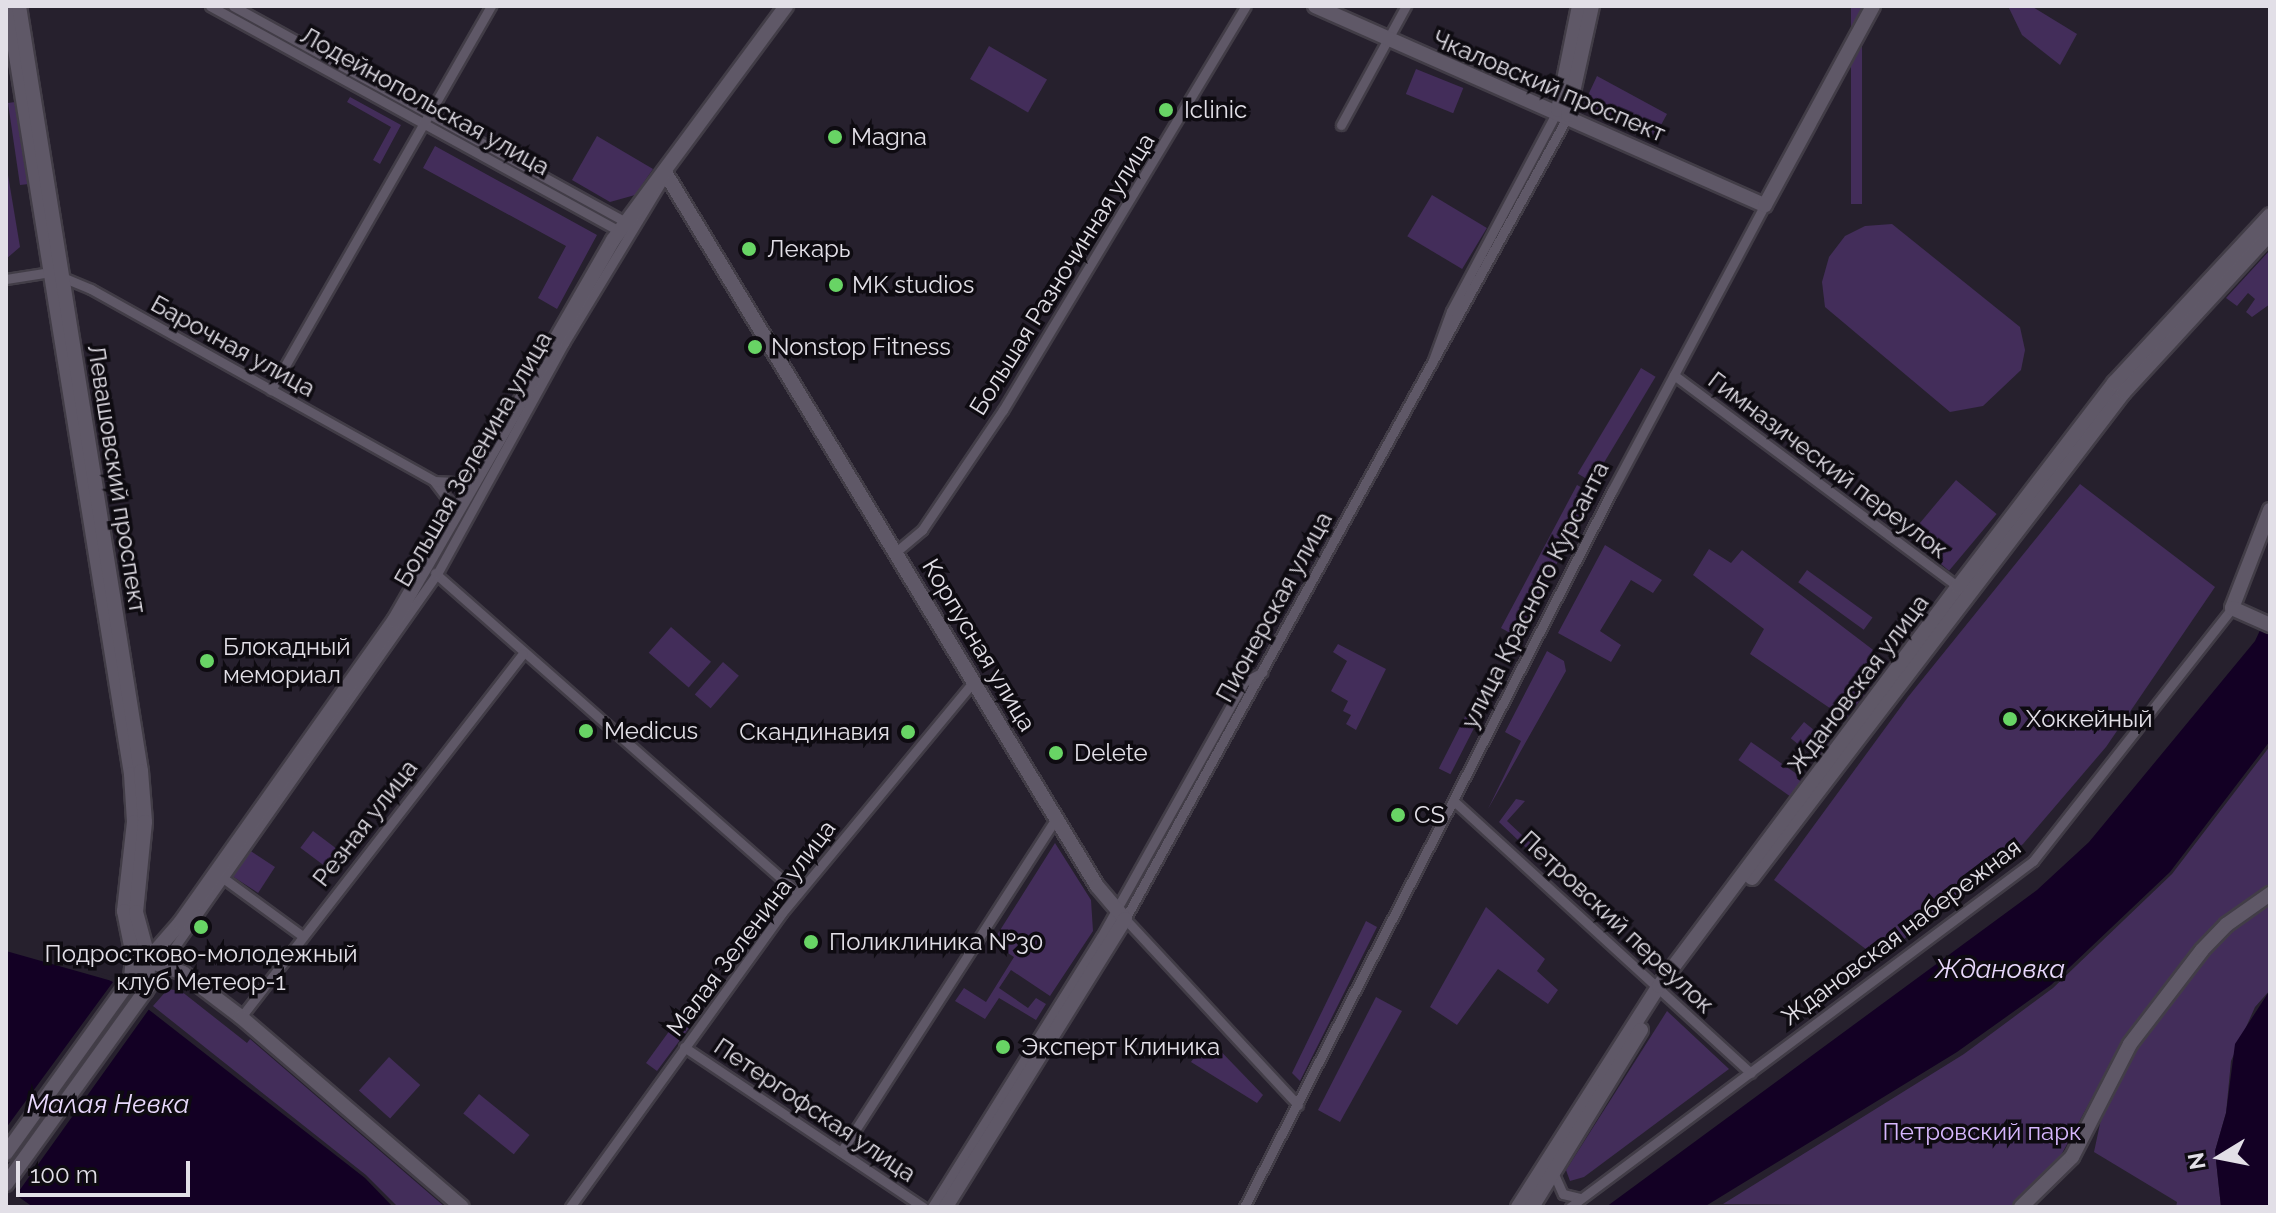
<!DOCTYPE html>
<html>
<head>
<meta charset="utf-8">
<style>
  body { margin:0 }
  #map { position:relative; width:2276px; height:1213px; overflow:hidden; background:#26202d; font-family:Raleway,sans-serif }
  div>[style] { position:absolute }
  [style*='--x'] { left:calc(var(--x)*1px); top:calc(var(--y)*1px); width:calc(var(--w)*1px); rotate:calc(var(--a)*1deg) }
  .green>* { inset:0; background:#432d5a; transform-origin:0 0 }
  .water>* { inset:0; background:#130024 }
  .pier>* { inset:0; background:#26202d }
  .roads { filter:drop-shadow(2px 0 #423d47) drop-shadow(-2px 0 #423d47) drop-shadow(0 2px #423d47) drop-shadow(0 -2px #423d47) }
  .street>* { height:9px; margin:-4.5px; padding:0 4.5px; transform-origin:4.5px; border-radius:4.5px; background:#5f5867 }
  .secondary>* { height:14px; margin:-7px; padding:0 7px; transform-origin:7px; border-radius:7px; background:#5f5867 }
  .dots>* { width:22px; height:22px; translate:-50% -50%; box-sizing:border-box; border:4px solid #0e0b11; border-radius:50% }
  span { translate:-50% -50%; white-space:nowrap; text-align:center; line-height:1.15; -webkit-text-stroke:7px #0e0b11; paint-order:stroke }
  .street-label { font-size:24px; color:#e2dfe7 }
  .poi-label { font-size:24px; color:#e2dfe7 }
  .left { translate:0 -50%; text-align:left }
  .right { translate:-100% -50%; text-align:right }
  .park-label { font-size:24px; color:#d7b7fe }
  .water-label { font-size:26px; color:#e9d9fd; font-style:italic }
  .frame { position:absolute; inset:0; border:8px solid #e2dfe7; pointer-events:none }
  .north { position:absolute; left:2180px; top:1117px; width:80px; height:80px; -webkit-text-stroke:6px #0e0b11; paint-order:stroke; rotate:260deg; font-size:22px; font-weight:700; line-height:32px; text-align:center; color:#e2dfe7 }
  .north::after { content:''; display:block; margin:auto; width:28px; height:36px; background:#e2dfe7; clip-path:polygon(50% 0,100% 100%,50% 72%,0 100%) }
  .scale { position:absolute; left:16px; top:1161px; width:174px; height:36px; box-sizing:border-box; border:4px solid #e2dfe7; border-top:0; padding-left:10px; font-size:24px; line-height:28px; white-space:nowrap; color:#e2dfe7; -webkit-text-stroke:6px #0e0b11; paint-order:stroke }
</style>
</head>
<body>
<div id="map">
  <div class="green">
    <i style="left:1851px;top:6px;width:11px;height:198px"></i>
    <i style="clip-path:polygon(2008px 6px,2031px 6px,2077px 34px,2060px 65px,2022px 35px)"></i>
    <i style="left:989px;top:46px;width:67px;height:38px;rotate:30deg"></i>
    <i style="left:1416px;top:69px;width:51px;height:27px;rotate:22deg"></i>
    <i style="clip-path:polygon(1597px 76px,1667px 114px,1654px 138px,1583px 106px)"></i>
    <i style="clip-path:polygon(350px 97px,401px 125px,380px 164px,373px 160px,391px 127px,347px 102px)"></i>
    <i style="clip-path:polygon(15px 102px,29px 184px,20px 185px,8px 103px)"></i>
    <i style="clip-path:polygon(597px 136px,653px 169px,635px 195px,610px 202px,572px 180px)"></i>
    <i style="clip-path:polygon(435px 146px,597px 235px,557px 309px,538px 298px,566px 246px,423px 168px)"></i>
    <i style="clip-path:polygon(6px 163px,20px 247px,6px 259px)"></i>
    <i style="left:1432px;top:195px;width:64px;height:48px;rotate:31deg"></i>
    <i style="clip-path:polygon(1892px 224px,2020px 327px,2025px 350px,2021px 370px,1983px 406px,1950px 412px,1825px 307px,1822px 282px,1829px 257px,1845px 236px,1865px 226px)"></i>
    <i style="clip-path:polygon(2270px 250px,2270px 304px,2252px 317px,2246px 312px,2255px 299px,2248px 293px,2237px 306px,2226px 298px)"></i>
    <i style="left:1641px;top:368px;width:17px;height:123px;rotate:31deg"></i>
    <i style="left:1956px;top:480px;width:53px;height:74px;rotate:40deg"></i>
    <i style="clip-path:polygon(2080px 484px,2215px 587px,2106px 747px,2023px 844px,1879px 959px,1774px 880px,1908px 697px)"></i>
    <i style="left:1577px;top:485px;width:19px;height:162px;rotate:28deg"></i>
    <i style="clip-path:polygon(1605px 545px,1662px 580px,1653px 593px,1631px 580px,1600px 631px,1621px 645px,1611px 662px,1558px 633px)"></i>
    <i style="clip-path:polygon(1709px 549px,1731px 563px,1742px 550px,1889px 662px,1846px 719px,1750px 654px,1764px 629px,1693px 575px)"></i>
    <i style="left:1807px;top:570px;width:81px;height:15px;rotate:36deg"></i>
    <i style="left:671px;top:627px;width:53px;height:34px;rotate:41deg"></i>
    <i style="clip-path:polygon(1338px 644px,1386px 669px,1356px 730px,1346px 724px,1351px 715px,1343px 711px,1348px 701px,1331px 691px,1347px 661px,1333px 652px)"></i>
    <i style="clip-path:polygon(1547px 651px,1564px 661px,1566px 671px,1488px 809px,1521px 741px,1505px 732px)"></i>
    <i style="left:723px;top:662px;width:21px;height:43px;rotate:41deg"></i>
    <i style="left:1491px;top:666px;width:13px;height:115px;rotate:27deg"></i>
    <i style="left:1804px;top:722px;width:35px;height:21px;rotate:39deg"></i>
    <i style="left:1751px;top:742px;width:66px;height:22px;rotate:35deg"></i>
    <i style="clip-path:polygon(2270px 746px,2270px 889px,2205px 934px,2127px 1033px,2059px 1159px,2013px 1207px,1723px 1204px,1964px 1054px,2053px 988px,2172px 874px)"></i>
    <i style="clip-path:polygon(1516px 799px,1525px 801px,1507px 821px,1567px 877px,1563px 883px,1499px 822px)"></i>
    <i style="left:313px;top:831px;width:35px;height:21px;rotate:37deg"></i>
    <i style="clip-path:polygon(1055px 843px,1091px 900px,1093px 931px,1050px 996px,1011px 970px,999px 988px,1028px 1008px,1036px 998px,1046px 1004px,1036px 1020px,999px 998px,985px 1019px,955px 1001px,964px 988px,986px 1002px,1014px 957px,992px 943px)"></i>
    <i style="left:249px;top:850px;width:31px;height:31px;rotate:33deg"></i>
    <i style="clip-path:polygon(2270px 901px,2270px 990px,2255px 1007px,2231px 1061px,2226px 1113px,2215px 1151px,2221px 1207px,2176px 1207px,2177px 1202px,2094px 1152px,2101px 1119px,2137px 1045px,2211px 948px)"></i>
    <i style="clip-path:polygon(1486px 907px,1545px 959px,1537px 971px,1558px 990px,1548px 1004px,1498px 969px,1457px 1025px,1430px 1007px)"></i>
    <i style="clip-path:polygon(1366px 921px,1377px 927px,1300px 1081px,1292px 1073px)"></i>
    <i style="clip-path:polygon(168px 989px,181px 991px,247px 1043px,250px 1039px,445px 1207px,398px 1207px,366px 1175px,153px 1006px)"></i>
    <i style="clip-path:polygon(1376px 997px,1402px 1011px,1340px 1122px,1318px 1110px)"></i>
    <i style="clip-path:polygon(696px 1005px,703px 1009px,657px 1071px,646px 1063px,686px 1008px)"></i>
    <i style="clip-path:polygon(1667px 1011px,1729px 1069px,1584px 1177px,1570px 1181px,1566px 1170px)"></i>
    <i style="clip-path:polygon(1208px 1038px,1263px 1095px,1257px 1103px,1191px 1062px)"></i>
    <i style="left:389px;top:1057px;width:42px;height:45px;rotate:42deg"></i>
    <i style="left:479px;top:1094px;width:65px;height:25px;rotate:39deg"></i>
  </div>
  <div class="water">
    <i style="clip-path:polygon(2270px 609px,2270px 741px,2170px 872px,2051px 985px,1957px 1052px,1704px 1207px,1606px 1207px,2037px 890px,2089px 842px,2255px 641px)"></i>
    <i style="clip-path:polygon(6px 951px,112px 981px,365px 1178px,393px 1207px,33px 1207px,6px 1188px)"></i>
    <i style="clip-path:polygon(2270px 990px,2270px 1207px,2221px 1207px,2215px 1151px,2226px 1113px,2235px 1044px)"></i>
  </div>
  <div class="pier">
    <i style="clip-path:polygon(84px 967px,113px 977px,152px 1005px,14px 1198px,6px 1193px,6px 1128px,113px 982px)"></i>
  </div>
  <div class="roads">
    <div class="street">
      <i style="--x:210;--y:6;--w:467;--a:28.8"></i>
      <i style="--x:233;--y:6;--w:448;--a:28.8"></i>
      <i style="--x:1341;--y:125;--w:136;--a:-61.4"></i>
      <i style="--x:6;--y:279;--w:45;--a:-9"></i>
      <i style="--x:50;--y:272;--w:44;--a:22.5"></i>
      <i style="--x:91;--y:289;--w:393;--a:29.2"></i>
      <i style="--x:434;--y:481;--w:38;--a:53"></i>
      <i style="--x:1432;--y:363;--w:55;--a:-69.9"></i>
      <i style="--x:1451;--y:311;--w:228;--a:-62"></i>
      <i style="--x:1674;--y:375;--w:354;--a:36.7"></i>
      <i style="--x:271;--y:390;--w:443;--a:-60.2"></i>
      <i style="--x:434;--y:481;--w:41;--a:2.8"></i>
      <i style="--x:897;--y:551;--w:33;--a:-40"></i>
      <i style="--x:922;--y:530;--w:145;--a:-56"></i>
      <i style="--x:1003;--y:410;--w:471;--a:-59"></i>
      <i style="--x:435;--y:573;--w:484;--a:41.4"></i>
      <i style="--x:1455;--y:802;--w:401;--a:42.5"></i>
      <i style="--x:219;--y:875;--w:102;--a:36.2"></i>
      <i style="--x:162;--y:965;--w:478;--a:-54.9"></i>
      <i style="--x:437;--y:574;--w:264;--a:-61.2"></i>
      <i style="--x:564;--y:343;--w:187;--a:-58.8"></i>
      <i style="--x:241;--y:1017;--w:460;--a:-52.2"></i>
      <i style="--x:684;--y:1047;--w:288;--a:33.8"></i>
      <i style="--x:1298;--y:1105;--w:254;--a:-132.9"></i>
      <i style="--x:1125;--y:919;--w:917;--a:-61.12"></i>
      <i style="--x:841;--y:1152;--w:397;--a:-57.2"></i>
      <i style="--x:1553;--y:1172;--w:24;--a:66"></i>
      <i style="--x:1563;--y:1194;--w:18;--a:13"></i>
      <i style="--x:570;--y:1207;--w:362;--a:-54.2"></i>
      <i style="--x:782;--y:913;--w:301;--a:-50.4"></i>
      <i style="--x:932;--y:1207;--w:319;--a:-58"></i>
      <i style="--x:1101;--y:937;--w:292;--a:-60.7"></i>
      <i style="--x:1244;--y:682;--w:21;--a:-28"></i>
      <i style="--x:1244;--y:1207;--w:805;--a:-62.8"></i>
      <i style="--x:1612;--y:491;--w:324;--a:-61.9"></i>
      <i style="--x:1570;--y:1207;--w:578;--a:-36.77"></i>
      <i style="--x:2033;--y:861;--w:322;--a:-51.8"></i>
    </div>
    <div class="secondary">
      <i style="--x:8;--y:6;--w:778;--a:80.9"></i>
      <i style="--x:131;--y:774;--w:48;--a:86.4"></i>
      <i style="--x:134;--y:822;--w:90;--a:96.4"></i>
      <i style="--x:124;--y:911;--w:46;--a:78.7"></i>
      <i style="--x:133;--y:956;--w:23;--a:95"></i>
      <i style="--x:19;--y:6;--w:775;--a:80.94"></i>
      <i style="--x:141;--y:771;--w:51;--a:85.5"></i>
      <i style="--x:145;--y:822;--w:90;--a:95.7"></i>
      <i style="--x:136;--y:912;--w:50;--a:74.8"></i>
      <i style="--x:149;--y:960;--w:31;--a:96"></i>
      <i style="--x:1315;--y:6;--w:492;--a:23.9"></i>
      <i style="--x:1765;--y:205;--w:226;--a:-61.5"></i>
      <i style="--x:1558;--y:110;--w:106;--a:-78.6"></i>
      <i style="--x:1568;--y:115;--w:112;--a:-77.6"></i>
      <i style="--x:666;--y:174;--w:832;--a:58.81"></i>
      <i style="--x:1097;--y:886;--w:43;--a:49.7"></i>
      <i style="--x:1125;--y:919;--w:339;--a:121.9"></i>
      <i style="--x:2270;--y:510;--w:105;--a:111.2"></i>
      <i style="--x:2232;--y:608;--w:42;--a:24.1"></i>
      <i style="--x:1752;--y:878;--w:612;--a:-52.57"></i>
      <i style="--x:2124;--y:392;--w:215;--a:-47.3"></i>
      <i style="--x:141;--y:958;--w:45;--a:19.7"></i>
      <i style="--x:183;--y:973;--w:73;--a:37.2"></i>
      <i style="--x:241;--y:1017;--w:291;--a:40.7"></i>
      <i style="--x:6;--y:1153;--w:214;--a:-54.3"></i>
      <i style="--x:131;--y:979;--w:74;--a:-48.8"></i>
      <i style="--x:180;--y:923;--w:370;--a:-54.7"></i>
      <i style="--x:394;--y:621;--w:439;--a:-60.1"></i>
      <i style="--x:613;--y:240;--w:291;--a:-53.5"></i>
      <i style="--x:6;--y:1184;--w:244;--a:-54.2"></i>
      <i style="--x:1518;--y:1207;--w:262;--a:-57.5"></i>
      <i style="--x:1659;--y:986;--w:499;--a:-53.2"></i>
      <i style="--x:1958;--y:587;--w:257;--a:-52.6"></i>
      <i style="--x:2114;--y:383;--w:229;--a:-47.1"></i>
      <i style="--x:1532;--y:1207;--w:208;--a:-58.4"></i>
      <i style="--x:2021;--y:1207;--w:71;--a:-44.4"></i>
      <i style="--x:2072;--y:1157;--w:127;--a:-62.8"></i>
      <i style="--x:2130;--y:1044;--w:118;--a:-52.5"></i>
      <i style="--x:2202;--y:950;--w:35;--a:-46"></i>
      <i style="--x:2226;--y:925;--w:54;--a:-35.2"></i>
    </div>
  </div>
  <div class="dots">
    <i style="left:1166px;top:110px;background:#68d465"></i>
    <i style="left:835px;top:137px;background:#68d465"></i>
    <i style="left:749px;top:249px;background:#68d465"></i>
    <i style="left:836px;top:285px;background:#68d465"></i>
    <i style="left:755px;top:347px;background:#68d465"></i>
    <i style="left:207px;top:661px;background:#68d465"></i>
    <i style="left:2010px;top:719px;background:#68d465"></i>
    <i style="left:586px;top:731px;background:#68d465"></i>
    <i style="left:908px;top:732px;background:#68d465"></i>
    <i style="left:1056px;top:753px;background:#68d465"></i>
    <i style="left:1398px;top:815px;background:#68d465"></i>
    <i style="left:201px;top:927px;background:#68d465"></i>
    <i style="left:811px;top:942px;background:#68d465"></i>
    <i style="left:1003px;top:1047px;background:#68d465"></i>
  </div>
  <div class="street-label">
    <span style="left:1549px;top:86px;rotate:23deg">Чкаловский проспект</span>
    <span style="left:425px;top:101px;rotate:29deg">Лодейнопольская улица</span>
    <span style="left:1062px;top:274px;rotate:-58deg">Большая Разночинная улица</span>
    <span style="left:233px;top:346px;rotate:29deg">Барочная улица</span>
    <span style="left:473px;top:459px;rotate:-60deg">Большая Зеленина улица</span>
    <span style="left:1828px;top:465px;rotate:37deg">Гимназический переулок</span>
    <span style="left:117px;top:479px;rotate:81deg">Левашовский проспект</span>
    <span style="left:1535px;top:595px;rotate:-63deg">улица Красного Курсанта</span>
    <span style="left:1274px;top:607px;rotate:-61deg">Пионерская улица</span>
    <span style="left:979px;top:645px;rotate:59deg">Корпусная улица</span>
    <span style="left:1858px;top:684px;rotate:-53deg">Ждановская улица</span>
    <span style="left:365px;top:823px;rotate:-52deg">Резная улица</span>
    <span style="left:1617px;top:922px;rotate:43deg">Петровский переулок</span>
    <span style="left:751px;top:928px;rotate:-53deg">Малая Зеленина улица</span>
    <span style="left:1901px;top:932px;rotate:-37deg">Ждановская набережная</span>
    <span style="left:815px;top:1110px;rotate:34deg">Петергофская улица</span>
  </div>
  <div class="poi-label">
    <span class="left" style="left:1184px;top:110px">Iclinic</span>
    <span class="left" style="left:851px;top:137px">Magna</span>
    <span class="left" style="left:767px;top:249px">Лекарь</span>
    <span class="left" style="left:852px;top:285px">MK studios</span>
    <span class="left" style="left:771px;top:347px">Nonstop Fitness</span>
    <span class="left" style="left:223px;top:661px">Блокадный<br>мемориал</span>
    <span class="left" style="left:2026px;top:719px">Хоккейный</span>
    <span class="left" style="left:604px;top:731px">Medicus</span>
    <span class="right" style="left:890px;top:732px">Скандинавия</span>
    <span class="left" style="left:1074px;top:753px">Delete</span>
    <span class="left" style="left:1414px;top:815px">CS</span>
    <span class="left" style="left:829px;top:942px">Поликлиника №30</span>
    <span style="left:201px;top:968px">Подростково-молодежный<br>клуб Метеор-1</span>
    <span class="left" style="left:1021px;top:1047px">Эксперт Клиника</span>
  </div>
  <div class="park-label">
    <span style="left:1982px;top:1132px">Петровский парк</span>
  </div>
  <div class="water-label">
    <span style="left:2000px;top:970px">Ждановка</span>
    <span style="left:108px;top:1105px">Малая Невка</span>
  </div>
  <div class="frame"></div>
  <div class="north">N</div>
  <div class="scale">100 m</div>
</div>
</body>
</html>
